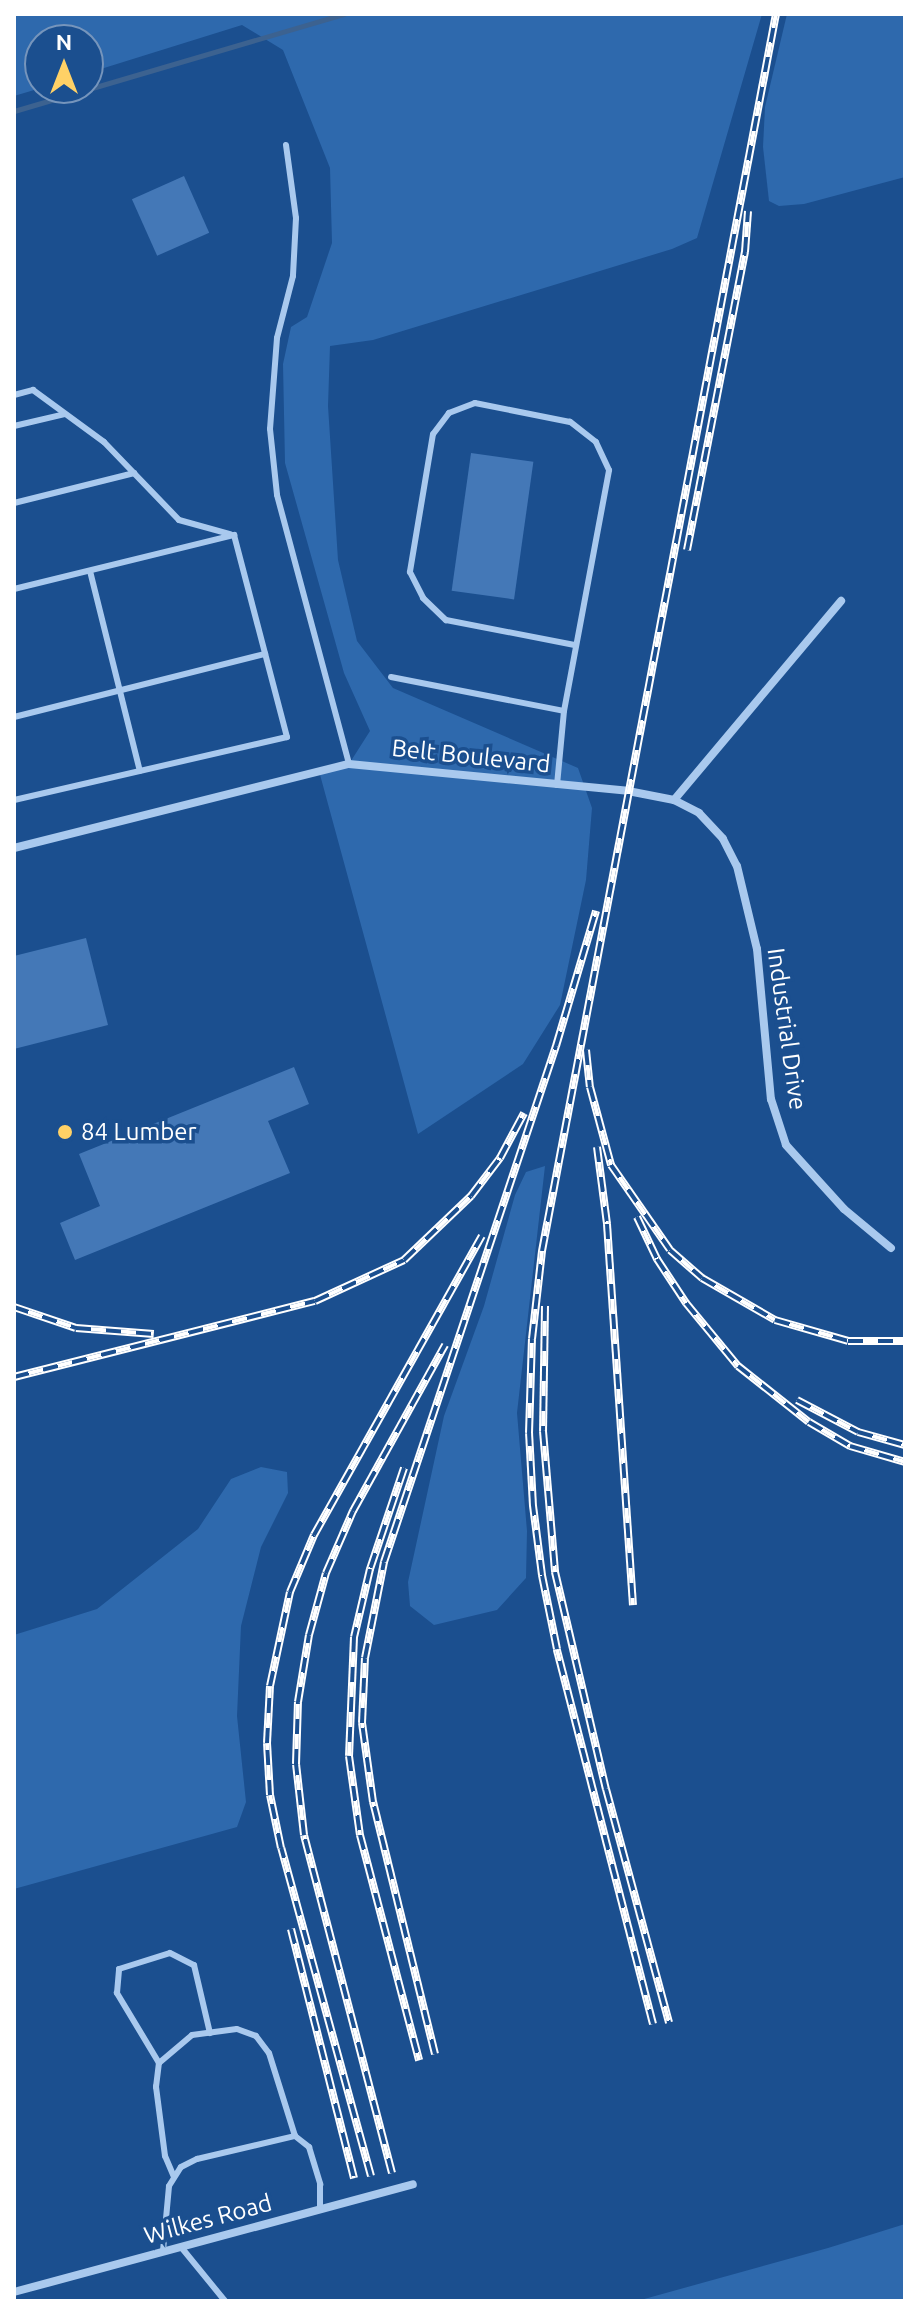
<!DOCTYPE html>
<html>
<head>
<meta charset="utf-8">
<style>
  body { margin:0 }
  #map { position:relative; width:919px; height:2315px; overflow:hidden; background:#1b4f8f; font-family:Ubuntu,sans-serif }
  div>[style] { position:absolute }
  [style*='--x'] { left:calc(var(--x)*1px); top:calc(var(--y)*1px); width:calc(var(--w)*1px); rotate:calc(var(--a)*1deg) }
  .green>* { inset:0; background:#2e69ad }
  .stream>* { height:5px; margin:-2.5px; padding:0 2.5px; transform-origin:2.5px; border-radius:2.5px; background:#3c6290 }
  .building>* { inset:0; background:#4478b7; transform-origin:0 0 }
  .service>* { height:6px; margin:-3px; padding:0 3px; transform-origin:3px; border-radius:3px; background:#a9c9ee }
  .minor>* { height:8px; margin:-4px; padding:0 4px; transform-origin:4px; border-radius:4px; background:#a9c9ee }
  .rail>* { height:8px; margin-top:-4px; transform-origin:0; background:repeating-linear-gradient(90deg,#1b4f8f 0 15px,#fff 0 30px); box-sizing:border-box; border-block:2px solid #fff }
  .dots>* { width:22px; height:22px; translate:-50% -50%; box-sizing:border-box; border:4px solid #1b4f8f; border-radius:50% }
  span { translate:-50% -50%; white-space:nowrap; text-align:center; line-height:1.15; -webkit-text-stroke:7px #1b4f8f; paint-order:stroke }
  .street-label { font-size:24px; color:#fff }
  .poi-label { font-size:24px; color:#fff }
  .left { translate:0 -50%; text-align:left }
  .frame { position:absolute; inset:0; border:16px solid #fff; pointer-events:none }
  .north { position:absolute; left:24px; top:24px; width:80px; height:80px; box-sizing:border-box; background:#1b4f8f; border:2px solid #7695bc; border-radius:50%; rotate:0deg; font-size:22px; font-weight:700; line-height:32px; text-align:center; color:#fff }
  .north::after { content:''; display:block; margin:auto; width:28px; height:36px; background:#ffd166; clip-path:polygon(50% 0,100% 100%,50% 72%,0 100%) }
</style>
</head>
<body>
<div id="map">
  <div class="green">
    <i style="clip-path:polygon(14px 14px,762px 14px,697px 238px,672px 249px,373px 340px,330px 346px,328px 406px,338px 560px,357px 641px,393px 688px,578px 768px,592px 808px,586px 880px,560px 1005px,523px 1064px,418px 1134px,319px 771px,349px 764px,370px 731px,344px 673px,285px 463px,283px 364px,291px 327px,307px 317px,332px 243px,330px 168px,283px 50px,242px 25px,88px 73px,88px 40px,40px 40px,41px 88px,14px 96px)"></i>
    <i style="clip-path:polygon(787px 14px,905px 14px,905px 177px,804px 204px,779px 206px,769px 201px,763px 147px,765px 107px)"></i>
    <i style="clip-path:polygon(545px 1166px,517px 1413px,527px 1531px,526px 1578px,497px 1610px,434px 1625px,410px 1606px,408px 1582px,444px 1416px,484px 1306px,515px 1195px,526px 1172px)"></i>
    <i style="clip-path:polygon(261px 1467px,287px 1472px,288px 1493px,261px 1547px,241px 1626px,237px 1716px,246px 1802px,237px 1827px,14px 1889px,14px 1635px,97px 1609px,198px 1529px,231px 1479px)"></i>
    <i style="clip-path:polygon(905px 2224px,905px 2301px,637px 2301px,828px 2248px)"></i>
  </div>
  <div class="stream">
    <i style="--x:14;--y:111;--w:344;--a:-16.4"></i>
  </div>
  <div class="building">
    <i style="left:184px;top:176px;width:62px;height:57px;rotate:66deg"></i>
    <i style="left:471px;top:453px;width:63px;height:139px;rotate:8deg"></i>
    <i style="clip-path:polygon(86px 938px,108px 1025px,14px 1049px,14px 956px)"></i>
    <i style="clip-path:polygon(294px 1067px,309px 1104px,268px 1121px,290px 1173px,75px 1260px,60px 1223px,100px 1206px,79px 1154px)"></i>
  </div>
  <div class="service">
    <i style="--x:286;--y:145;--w:74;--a:82.2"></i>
    <i style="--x:296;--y:218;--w:58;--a:93"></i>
    <i style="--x:293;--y:276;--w:64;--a:104.5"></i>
    <i style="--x:277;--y:338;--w:91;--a:94.4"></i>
    <i style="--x:270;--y:429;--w:66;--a:83.9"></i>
    <i style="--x:277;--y:495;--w:278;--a:75"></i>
    <i style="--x:14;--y:395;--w:20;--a:-15"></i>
    <i style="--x:33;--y:390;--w:88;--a:36.2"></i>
    <i style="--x:104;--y:442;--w:108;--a:46.1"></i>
    <i style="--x:179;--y:520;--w:53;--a:15.4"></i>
    <i style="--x:14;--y:426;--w:52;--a:-13.2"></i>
    <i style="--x:14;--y:503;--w:124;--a:-14"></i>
    <i style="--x:90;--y:571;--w:206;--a:76"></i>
    <i style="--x:14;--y:589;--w:227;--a:-13.8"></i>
    <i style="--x:234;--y:535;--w:209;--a:75.3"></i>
    <i style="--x:287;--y:737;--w:280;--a:167"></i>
    <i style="--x:391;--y:677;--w:176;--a:11.1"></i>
    <i style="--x:14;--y:717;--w:259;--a:-14.1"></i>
    <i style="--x:557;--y:785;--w:74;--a:-84.6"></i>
    <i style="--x:564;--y:711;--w:245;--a:-79.4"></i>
    <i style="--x:609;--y:470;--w:31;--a:-115"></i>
    <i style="--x:596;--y:442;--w:33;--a:-142"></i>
    <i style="--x:570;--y:422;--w:97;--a:-168.7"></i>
    <i style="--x:475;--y:403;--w:28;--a:159"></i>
    <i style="--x:449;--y:413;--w:26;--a:127"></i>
    <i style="--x:433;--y:434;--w:140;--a:99.5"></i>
    <i style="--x:410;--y:572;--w:29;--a:63"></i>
    <i style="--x:423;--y:598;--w:32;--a:44"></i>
    <i style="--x:446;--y:620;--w:131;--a:11"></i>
    <i style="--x:159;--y:2063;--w:82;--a:-121"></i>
    <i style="--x:117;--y:1993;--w:24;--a:-85"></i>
    <i style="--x:119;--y:1969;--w:53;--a:-17.4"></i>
    <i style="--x:170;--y:1953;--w:27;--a:27"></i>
    <i style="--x:194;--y:1965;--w:70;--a:76.8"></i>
    <i style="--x:174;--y:2177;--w:23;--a:-113"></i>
    <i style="--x:165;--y:2156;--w:70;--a:-97.4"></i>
    <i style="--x:156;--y:2087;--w:24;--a:-83"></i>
    <i style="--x:159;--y:2063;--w:43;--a:-40.3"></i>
    <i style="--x:192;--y:2035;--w:45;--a:-7.6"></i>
    <i style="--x:237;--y:2029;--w:20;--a:20"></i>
    <i style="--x:256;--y:2036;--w:21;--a:53"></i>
    <i style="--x:269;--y:2053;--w:87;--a:72.6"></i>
    <i style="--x:181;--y:2247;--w:70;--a:50.8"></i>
    <i style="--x:163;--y:2251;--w:65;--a:-84.7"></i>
    <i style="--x:169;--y:2186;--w:22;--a:-58"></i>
    <i style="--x:181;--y:2167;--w:18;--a:-27"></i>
    <i style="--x:197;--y:2159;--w:101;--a:-13.2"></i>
    <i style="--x:295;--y:2136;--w:18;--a:38"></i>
    <i style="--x:309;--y:2147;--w:39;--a:73"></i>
    <i style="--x:320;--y:2184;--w:25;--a:90"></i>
  </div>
  <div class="minor">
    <i style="--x:674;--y:800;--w:28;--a:27"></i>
    <i style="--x:699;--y:813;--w:35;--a:47"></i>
    <i style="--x:723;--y:839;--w:30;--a:63"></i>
    <i style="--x:737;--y:866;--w:85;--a:76.5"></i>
    <i style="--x:757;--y:949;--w:151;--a:84.7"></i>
    <i style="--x:771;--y:1099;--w:48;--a:71.9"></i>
    <i style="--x:786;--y:1145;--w:86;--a:47.8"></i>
    <i style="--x:844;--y:1209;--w:61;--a:39.7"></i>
    <i style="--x:14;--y:848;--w:345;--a:-14.1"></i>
    <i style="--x:349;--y:764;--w:280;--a:5.5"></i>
    <i style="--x:628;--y:791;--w:47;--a:11.1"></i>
    <i style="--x:674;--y:800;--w:260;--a:-50"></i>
    <i style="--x:14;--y:2292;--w:413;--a:-15.1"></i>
  </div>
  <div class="rail">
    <i style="--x:687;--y:550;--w:304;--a:-79"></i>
    <i style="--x:745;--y:252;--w:41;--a:-85.8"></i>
    <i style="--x:586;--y:1050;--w:37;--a:84"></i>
    <i style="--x:590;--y:1087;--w:81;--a:74.9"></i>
    <i style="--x:611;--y:1165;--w:103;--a:55.2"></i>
    <i style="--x:670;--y:1250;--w:43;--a:41.2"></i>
    <i style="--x:702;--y:1278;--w:84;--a:29.9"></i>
    <i style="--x:775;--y:1320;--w:76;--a:16"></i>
    <i style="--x:848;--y:1341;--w:57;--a:0"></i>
    <i style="--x:597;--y:1147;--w:78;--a:82.6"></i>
    <i style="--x:607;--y:1224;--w:382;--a:86.1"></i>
    <i style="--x:637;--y:1217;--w:47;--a:64.5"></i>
    <i style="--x:657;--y:1259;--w:53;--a:56.6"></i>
    <i style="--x:686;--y:1303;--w:82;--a:50.5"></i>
    <i style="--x:738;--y:1366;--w:90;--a:38.3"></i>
    <i style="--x:809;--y:1422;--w:48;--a:30.3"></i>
    <i style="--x:850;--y:1446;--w:57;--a:16.2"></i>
    <i style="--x:545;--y:1306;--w:125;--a:90.9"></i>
    <i style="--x:543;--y:1431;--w:142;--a:85.1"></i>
    <i style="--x:555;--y:1572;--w:223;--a:76.8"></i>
    <i style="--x:606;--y:1789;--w:242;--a:74.9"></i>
    <i style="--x:14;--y:1307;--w:65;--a:18.7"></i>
    <i style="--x:76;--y:1328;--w:78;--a:4.4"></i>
    <i style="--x:14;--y:1377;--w:310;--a:-14.2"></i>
    <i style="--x:315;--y:1301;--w:98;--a:-24.7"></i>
    <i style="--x:404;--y:1260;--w:93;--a:-43.7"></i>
    <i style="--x:471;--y:1196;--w:48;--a:-52.7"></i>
    <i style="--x:500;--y:1158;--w:51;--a:-61.9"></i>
    <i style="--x:797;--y:1400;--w:69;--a:27.7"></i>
    <i style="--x:858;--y:1432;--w:49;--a:15.5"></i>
    <i style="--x:404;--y:1468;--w:107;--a:108.6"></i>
    <i style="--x:370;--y:1569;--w:70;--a:103.2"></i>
    <i style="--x:354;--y:1637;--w:119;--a:92.4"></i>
    <i style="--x:349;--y:1756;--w:80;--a:82.1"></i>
    <i style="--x:360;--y:1835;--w:233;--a:75.3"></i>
    <i style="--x:291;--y:1929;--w:257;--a:75.8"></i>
    <i style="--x:653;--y:2024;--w:387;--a:-104.4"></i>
    <i style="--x:557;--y:1649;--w:76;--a:-101.5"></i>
    <i style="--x:542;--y:1575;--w:70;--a:-97.4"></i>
    <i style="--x:533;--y:1506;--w:73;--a:-93.1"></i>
    <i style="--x:529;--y:1433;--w:94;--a:-88.2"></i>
    <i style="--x:532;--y:1339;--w:89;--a:-83.5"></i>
    <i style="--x:542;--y:1251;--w:1259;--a:-79.29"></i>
    <i style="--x:435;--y:2054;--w:260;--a:-103.8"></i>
    <i style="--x:373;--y:1802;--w:80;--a:-97.9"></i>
    <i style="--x:362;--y:1723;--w:65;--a:-87.4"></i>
    <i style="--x:365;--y:1658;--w:98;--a:-78.8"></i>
    <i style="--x:384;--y:1562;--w:544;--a:-71.57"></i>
    <i style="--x:556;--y:1046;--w:141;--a:-73.5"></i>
    <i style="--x:392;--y:2173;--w:349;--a:-104.6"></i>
    <i style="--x:304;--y:1835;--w:71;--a:-96.4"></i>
    <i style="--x:296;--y:1764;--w:62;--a:-88.2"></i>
    <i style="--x:298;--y:1702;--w:68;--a:-80.7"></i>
    <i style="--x:309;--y:1635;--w:64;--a:-74.7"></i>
    <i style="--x:326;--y:1573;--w:68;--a:-66.5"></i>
    <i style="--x:353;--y:1511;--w:190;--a:-61"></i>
    <i style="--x:371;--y:2176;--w:340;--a:-105.3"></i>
    <i style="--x:281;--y:1848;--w:54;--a:-101.7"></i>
    <i style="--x:270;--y:1795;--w:52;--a:-93.3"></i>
    <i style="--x:267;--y:1743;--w:57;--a:-87"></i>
    <i style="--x:270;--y:1686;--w:96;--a:-78"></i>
    <i style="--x:290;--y:1592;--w:62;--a:-67.2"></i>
    <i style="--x:314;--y:1535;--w:343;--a:-60.7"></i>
  </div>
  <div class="dots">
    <i style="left:65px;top:1132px;background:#ffd166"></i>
  </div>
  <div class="street-label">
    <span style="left:471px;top:756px;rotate:6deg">Belt Boulevard</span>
    <span style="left:787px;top:1029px;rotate:82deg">Industrial Drive</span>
    <span style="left:208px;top:2219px;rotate:-15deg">Wilkes Road</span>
  </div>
  <div class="poi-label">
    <span class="left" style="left:81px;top:1132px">84 Lumber</span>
  </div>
  <div class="frame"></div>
  <div class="north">N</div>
</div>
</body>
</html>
